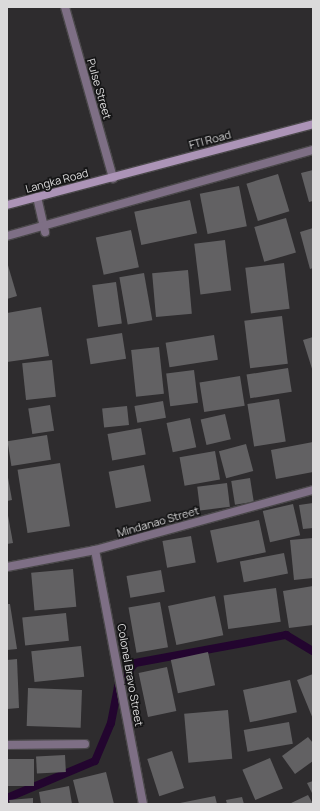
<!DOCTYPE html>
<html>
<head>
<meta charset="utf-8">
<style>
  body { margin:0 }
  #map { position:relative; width:320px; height:811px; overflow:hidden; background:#2e2c2e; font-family:Manrope,sans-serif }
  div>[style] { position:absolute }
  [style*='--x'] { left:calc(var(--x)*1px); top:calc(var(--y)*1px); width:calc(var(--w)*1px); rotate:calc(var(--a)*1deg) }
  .stream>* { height:8px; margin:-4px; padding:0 4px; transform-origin:4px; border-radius:4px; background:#23052f }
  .building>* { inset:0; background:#626163; transform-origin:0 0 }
  .roads { filter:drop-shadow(1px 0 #4a484a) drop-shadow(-1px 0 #4a484a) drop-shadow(0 1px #4a484a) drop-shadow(0 -1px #4a484a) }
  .street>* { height:8px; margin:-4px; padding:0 4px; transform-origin:4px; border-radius:4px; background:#7e6f85 }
  .secondary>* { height:8px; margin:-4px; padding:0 4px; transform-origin:4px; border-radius:4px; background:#ac94b7 }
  span { translate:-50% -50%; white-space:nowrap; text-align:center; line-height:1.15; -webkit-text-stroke:3.5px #151516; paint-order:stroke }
  .street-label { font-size:11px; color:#dbdadb }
  .frame { position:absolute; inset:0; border:8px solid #dbdadb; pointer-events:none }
</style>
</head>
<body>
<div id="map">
  <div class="stream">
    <i style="--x:7;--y:798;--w:95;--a:-22.8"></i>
    <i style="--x:95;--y:761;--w:41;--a:-67.2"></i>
    <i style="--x:111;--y:723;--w:37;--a:-79"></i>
    <i style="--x:118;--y:687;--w:29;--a:-55"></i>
    <i style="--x:135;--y:663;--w:154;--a:-10.5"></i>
    <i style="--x:286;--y:635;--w:31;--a:31"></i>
  </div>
  <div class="building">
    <i style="clip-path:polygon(313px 170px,313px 201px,309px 202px,301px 173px)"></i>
    <i style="left:278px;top:174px;width:39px;height:33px;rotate:73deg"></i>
    <i style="left:239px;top:186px;width:41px;height:40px;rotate:79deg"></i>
    <i style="left:190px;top:200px;width:34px;height:57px;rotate:78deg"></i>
    <i style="left:286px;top:218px;width:36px;height:33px;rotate:74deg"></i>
    <i style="clip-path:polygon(313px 228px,313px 268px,310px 269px,300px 232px)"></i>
    <i style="left:131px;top:230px;width:38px;height:36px;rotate:78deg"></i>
    <i style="left:225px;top:240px;width:51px;height:31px;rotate:83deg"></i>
    <i style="clip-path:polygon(7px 262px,17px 296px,7px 299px)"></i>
    <i style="left:284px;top:263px;width:46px;height:39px;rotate:83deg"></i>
    <i style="left:188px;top:270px;width:44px;height:36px;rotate:85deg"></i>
    <i style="left:144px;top:273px;width:48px;height:25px;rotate:80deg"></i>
    <i style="left:116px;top:282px;width:42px;height:24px;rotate:82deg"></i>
    <i style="clip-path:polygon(41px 307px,49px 356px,7px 362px,7px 313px)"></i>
    <i style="left:282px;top:316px;width:48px;height:38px;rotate:83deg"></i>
    <i style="left:122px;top:333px;width:26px;height:36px;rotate:81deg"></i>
    <i style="left:214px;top:335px;width:25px;height:49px;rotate:81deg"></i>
    <i style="clip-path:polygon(313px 337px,313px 372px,303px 340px)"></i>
    <i style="left:159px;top:347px;width:47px;height:28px;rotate:84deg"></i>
    <i style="left:52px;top:360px;width:37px;height:30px;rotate:84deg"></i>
    <i style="left:288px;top:368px;width:24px;height:42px;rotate:81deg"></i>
    <i style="left:194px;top:370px;width:33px;height:28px;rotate:83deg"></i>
    <i style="left:240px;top:376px;width:30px;height:41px;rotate:81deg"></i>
    <i style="left:279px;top:399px;width:43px;height:32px;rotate:81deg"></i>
    <i style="left:163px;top:401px;width:17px;height:29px;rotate:80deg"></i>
    <i style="left:50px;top:405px;width:26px;height:22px;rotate:81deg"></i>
    <i style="left:127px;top:406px;width:19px;height:25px;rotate:84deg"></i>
    <i style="left:225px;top:414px;width:26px;height:25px;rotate:77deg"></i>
    <i style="left:190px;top:418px;width:30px;height:24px;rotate:78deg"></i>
    <i style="left:141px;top:428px;width:27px;height:34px;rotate:80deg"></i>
    <i style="left:47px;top:435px;width:25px;height:40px;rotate:81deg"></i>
    <i style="clip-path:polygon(313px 442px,313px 472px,276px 479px,271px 450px)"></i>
    <i style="left:246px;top:444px;width:28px;height:28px;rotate:75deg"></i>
    <i style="left:215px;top:451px;width:29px;height:36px;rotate:80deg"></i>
    <i style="left:60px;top:463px;width:64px;height:43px;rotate:81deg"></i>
    <i style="left:144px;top:465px;width:37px;height:36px;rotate:79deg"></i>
    <i style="clip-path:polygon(7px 472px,12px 500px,7px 501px)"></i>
    <i style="left:250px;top:478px;width:24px;height:19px;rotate:81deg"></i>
    <i style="left:227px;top:483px;width:24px;height:30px;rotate:83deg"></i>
    <i style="clip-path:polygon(313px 503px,313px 528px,303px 529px,299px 505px)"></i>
    <i style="left:293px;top:504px;width:32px;height:31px;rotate:77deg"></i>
    <i style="clip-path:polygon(7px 510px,13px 543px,7px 544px)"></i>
    <i style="left:259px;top:520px;width:33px;height:50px;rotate:78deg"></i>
    <i style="left:191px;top:536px;width:27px;height:29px;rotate:80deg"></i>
    <i style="clip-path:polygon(313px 538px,313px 578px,294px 580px,290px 540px)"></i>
    <i style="left:284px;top:553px;width:21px;height:45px;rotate:79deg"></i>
    <i style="left:73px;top:569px;width:38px;height:42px;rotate:85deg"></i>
    <i style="left:161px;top:570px;width:22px;height:35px;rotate:80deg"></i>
    <i style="clip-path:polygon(313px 586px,313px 625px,289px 628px,283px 591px)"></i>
    <i style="left:276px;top:588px;width:34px;height:53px;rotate:82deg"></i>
    <i style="left:215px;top:596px;width:40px;height:48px;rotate:78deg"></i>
    <i style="left:160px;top:602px;width:46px;height:32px;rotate:80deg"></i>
    <i style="clip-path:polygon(7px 604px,10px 604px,17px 649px,7px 650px)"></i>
    <i style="left:66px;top:613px;width:28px;height:44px;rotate:84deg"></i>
    <i style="left:81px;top:646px;width:31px;height:50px;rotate:84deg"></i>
    <i style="left:208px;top:652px;width:34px;height:38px;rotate:78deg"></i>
    <i style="clip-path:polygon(17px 659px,19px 708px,7px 709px,7px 660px)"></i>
    <i style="left:167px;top:667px;width:45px;height:29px;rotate:78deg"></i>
    <i style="clip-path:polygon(313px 674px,313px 719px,297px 680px)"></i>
    <i style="left:290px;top:680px;width:33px;height:48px;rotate:78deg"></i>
    <i style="left:28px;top:688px;width:54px;height:38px;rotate:2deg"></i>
    <i style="left:228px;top:710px;width:49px;height:44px;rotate:85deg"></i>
    <i style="left:289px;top:722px;width:22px;height:46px;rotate:80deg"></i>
    <i style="clip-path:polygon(308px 737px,313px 743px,313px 761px,295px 774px,282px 756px)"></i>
    <i style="left:172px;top:751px;width:39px;height:26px;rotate:72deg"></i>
    <i style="left:65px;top:755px;width:17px;height:29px;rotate:87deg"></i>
    <i style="left:270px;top:758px;width:33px;height:30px;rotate:67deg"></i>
    <i style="left:7px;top:759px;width:27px;height:27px"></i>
    <i style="clip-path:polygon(106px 772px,114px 804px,79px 804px,73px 780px)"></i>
    <i style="clip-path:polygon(313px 781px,313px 795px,307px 783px)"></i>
    <i style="clip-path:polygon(69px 786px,72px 804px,41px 804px,39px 792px)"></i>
    <i style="clip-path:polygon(308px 795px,313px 804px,289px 804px)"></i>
    <i style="clip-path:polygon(215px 796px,217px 804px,180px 804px,180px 803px)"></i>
    <i style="clip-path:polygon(242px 797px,244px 804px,227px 804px,226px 800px)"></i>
    <i style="clip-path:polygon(33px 798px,33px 804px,10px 804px,9px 800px)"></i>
  </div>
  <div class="roads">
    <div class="street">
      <i style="--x:65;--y:7;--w:178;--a:74.3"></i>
      <i style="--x:37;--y:197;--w:36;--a:77"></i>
      <i style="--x:7;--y:236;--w:318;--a:-15.7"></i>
      <i style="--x:95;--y:550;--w:258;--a:79.3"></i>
      <i style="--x:7;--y:567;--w:90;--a:-10.9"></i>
      <i style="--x:95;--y:550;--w:226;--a:-15.4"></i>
      <i style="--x:7;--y:745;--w:78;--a:-0.7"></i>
    </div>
    <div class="secondary">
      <i style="--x:7;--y:205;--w:317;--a:-14.8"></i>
    </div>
  </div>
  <div class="street-label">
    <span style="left:99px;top:89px;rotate:74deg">Pulse Street</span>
    <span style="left:210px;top:140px;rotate:-15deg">FTI Road</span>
    <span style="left:57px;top:181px;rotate:-15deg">Langka Road</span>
    <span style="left:158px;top:522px;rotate:-16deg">Mindanao Street</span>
    <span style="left:130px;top:675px;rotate:80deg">Colonel Bravo Street</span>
  </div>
  <div class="frame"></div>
</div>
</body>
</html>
